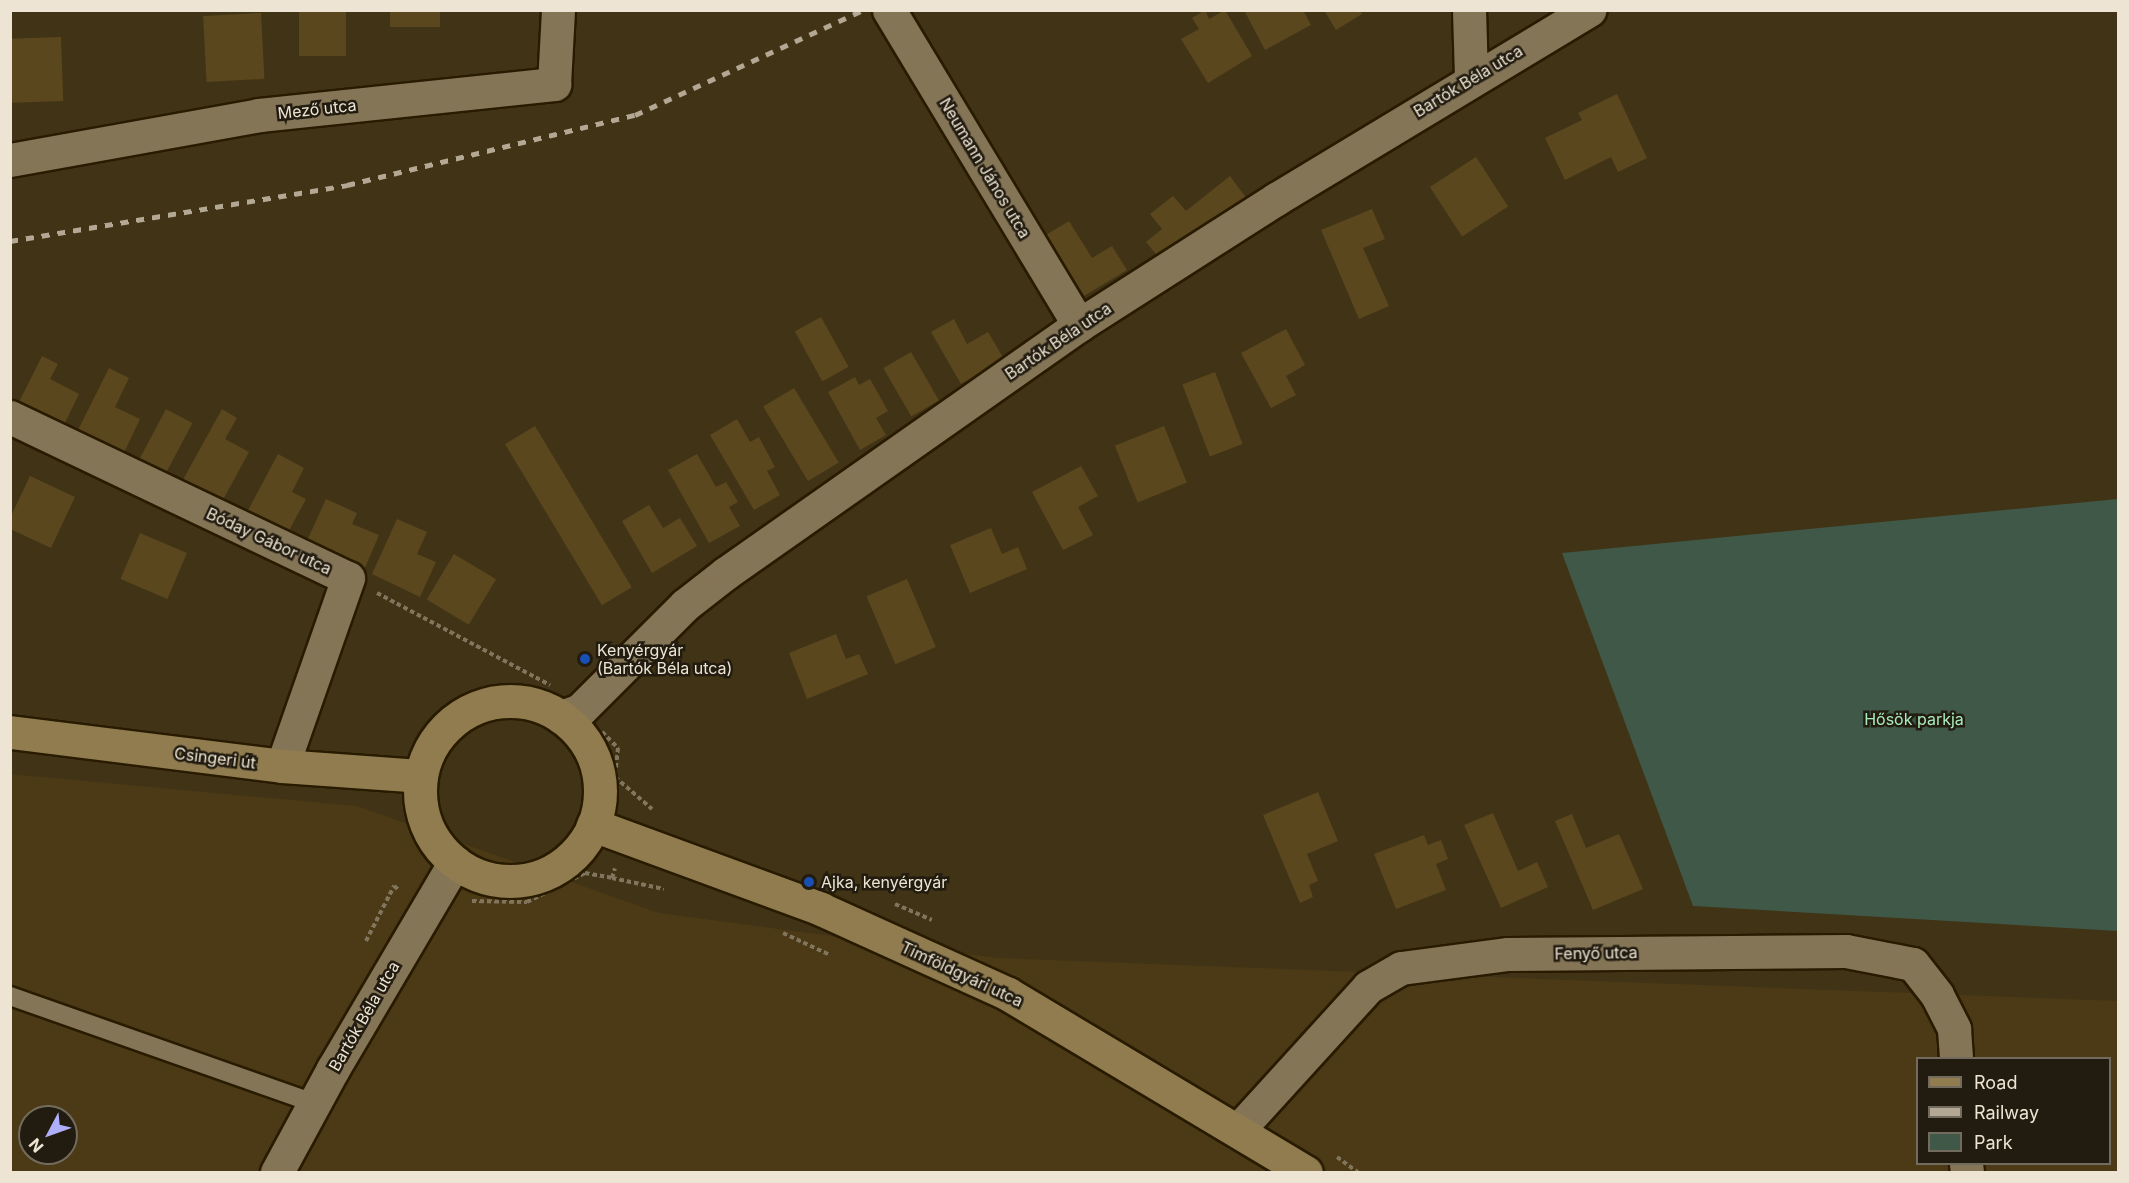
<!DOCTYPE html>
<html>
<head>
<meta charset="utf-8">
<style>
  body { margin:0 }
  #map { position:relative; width:2129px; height:1183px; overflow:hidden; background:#413316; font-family:Inter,sans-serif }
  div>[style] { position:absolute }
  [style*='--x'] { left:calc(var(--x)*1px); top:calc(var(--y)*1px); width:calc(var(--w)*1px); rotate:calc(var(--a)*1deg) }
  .built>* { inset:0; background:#4b3a15 }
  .green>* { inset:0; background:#3f5847 }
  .building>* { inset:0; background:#5b471e; transform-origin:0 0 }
  .path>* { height:4px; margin-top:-2px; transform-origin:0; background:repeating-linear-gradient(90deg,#81755d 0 4.5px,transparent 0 7.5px) }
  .roads { filter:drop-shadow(2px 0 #281b00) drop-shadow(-2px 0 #281b00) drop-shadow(0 2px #281b00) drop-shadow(0 -2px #281b00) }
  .lane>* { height:18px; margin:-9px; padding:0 9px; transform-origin:9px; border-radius:9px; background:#857557 }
  .street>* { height:33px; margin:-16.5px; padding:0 16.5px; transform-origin:16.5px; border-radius:16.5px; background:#857557 }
  .secondary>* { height:33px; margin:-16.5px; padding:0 16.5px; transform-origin:16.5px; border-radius:16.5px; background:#917c50 }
  .secondary>.ring { margin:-16.5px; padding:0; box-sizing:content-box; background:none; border:33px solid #917c50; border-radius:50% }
  .rail>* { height:4.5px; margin-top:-2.25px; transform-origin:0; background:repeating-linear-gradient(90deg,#b2a893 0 8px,transparent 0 16px) }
  .dots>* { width:16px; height:16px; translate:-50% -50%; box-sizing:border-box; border:3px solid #221c10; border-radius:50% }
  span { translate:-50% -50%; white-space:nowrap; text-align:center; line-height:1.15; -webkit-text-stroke:5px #221c10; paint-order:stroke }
  .street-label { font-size:16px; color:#ede4d3 }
  .poi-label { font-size:16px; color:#ede4d3 }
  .left { translate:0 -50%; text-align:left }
  .park-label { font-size:16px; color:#a8ecbd }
  .frame { position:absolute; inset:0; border:12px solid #ede4d3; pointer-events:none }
  .legend { position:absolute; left:1916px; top:1057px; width:195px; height:108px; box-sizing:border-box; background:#221c10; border:2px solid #736c5e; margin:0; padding:8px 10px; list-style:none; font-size:18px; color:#ede4d3 }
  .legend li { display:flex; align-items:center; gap:12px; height:30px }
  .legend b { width:30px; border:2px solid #736c5e }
  .north { position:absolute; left:18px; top:1105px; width:60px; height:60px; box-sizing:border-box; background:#221c10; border:2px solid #736c5e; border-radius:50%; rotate:229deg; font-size:16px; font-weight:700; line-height:24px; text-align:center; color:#ede4d3 }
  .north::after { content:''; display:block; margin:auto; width:21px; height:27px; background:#aeaefa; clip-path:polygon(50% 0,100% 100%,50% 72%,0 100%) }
</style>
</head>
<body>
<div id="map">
  <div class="built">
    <i style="clip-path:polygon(evenodd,10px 774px,357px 806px,659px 913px,998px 958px,2118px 1001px,2118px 1172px,11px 1172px,10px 774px,1918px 1058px,2110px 1058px,2110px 1164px,1918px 1164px,1918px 1058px,10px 774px,30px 1117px,66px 1117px,66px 1153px,30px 1153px,30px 1117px)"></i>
  </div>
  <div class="green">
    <i style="clip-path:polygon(2118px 499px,2118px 931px,1693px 906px,1562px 553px)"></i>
  </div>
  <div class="building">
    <i style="left:299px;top:10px;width:47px;height:46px"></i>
    <i style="left:390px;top:10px;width:50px;height:17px"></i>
    <i style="clip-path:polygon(1205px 10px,1209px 19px,1225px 10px,1252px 56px,1208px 83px,1181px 39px,1199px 29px,1192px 18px)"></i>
    <i style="clip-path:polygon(1244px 10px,1303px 10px,1311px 25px,1265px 50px)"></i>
    <i style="clip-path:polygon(1324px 10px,1360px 10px,1362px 14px,1336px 30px)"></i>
    <i style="left:261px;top:13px;width:66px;height:58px;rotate:87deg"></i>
    <i style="left:61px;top:37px;width:64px;height:51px;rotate:88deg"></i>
    <i style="clip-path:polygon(1617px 94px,1647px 158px,1618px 172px,1611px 157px,1565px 180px,1545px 138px,1582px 120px,1578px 113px)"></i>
    <i style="left:1476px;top:157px;width:59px;height:55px;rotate:57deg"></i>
    <i style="clip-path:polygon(1230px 176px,1247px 199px,1165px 265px,1146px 242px,1162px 229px,1150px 214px,1173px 196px,1186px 211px)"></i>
    <i style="clip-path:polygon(1372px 209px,1385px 239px,1363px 248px,1389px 306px,1359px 319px,1321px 230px)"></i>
    <i style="clip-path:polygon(1069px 221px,1092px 258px,1112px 246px,1127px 270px,1084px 296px,1046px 235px)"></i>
    <i style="left:821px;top:317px;width:57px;height:30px;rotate:61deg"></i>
    <i style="clip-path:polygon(954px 319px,967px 344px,988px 332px,1004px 359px,961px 384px,931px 332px)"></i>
    <i style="clip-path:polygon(1286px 329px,1305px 365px,1286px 376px,1296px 395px,1271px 408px,1241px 353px)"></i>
    <i style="left:911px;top:352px;width:56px;height:32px;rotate:60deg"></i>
    <i style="clip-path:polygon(42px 356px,58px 364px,50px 379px,79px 394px,60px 433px,15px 410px)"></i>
    <i style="clip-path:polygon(109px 368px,129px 378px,115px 407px,140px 419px,121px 459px,75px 436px)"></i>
    <i style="left:1215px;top:372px;width:77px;height:35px;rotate:69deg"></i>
    <i style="clip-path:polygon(855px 377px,859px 385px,870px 379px,888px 411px,876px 418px,886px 435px,860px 450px,828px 392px)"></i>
    <i style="left:794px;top:388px;width:87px;height:36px;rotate:59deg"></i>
    <i style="left:166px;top:409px;width:30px;height:65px;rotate:28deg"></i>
    <i style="clip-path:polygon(222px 409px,237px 418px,225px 439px,249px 452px,218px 509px,179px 487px)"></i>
    <i style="clip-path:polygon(737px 419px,750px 442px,759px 437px,775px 467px,767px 471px,780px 495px,754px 510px,710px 435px)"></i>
    <i style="left:535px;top:426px;width:188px;height:35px;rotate:59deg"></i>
    <i style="left:1164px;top:426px;width:61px;height:53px;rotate:68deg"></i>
    <i style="clip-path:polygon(278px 454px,304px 468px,292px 492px,306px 499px,285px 538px,245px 516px)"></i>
    <i style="clip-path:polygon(697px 454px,716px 487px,726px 482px,738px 502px,729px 507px,740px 526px,709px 543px,668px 470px)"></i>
    <i style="clip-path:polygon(1081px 466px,1098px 496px,1078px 507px,1093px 535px,1063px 550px,1032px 492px)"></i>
    <i style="clip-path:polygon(30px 476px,75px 497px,51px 548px,10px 529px,10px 518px)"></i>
    <i style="clip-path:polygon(326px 499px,357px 513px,352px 524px,379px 535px,364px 570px,306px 543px)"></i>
    <i style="clip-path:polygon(649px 505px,663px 528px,680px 518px,697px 546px,652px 573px,622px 521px)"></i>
    <i style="clip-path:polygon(397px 519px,427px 532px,417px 554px,436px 562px,420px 597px,372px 574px)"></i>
    <i style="clip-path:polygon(991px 528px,1002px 554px,1018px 547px,1027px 569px,970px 593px,950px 545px)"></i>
    <i style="left:140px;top:533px;width:51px;height:50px;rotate:23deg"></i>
    <i style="left:454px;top:554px;width:49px;height:53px;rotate:31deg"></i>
    <i style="left:907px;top:579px;width:74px;height:44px;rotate:67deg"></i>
    <i style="clip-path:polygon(836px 634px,846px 659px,859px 654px,868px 674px,807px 699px,789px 653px)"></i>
    <i style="clip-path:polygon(1318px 792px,1338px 841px,1307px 854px,1318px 881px,1309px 885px,1313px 897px,1300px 903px,1263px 815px)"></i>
    <i style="clip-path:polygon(1493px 813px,1518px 871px,1537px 862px,1548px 887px,1501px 908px,1464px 825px)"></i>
    <i style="clip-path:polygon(1572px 814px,1586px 848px,1619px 834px,1643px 889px,1593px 910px,1555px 821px)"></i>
    <i style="clip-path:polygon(1424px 835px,1428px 845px,1441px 840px,1448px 859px,1436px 864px,1446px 890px,1396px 909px,1374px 854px)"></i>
  </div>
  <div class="path">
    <i style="--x:377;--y:593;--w:196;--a:28"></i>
    <i style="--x:602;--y:732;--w:23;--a:45"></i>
    <i style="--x:618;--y:748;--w:29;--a:96"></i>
    <i style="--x:615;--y:777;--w:49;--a:40.9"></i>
    <i style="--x:612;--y:878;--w:53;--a:11.9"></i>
    <i style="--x:472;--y:901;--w:55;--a:1"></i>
    <i style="--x:527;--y:902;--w:65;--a:-26.6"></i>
    <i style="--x:585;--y:873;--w:27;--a:10"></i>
    <i style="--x:612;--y:878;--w:10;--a:-73"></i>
    <i style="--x:895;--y:904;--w:40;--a:23.4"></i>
    <i style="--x:783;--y:933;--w:52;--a:25.1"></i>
    <i style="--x:366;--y:941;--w:62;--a:-63"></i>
    <i style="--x:394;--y:886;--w:6;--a:39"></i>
    <i style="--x:1337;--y:1157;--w:26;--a:36"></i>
  </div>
  <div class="roads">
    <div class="lane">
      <i style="--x:10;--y:996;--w:322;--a:19.4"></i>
    </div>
    <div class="street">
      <i style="--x:889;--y:10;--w:368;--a:58.9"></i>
      <i style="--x:1469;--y:10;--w:68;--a:88.3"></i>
      <i style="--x:10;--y:160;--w:253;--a:-10.2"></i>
      <i style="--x:259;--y:115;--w:297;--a:-6"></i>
      <i style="--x:554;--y:84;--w:74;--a:-86.9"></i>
      <i style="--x:10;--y:417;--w:374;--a:25.5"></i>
      <i style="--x:348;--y:578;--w:199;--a:109.3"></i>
      <i style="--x:561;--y:717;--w:20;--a:-20"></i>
      <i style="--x:580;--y:710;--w:148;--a:-45"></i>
      <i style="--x:685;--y:605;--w:52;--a:-38"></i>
      <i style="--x:726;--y:573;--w:431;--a:-35.1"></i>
      <i style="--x:1079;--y:325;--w:234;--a:-32.6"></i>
      <i style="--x:1276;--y:199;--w:366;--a:-31.1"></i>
      <i style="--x:1239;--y:1129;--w:192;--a:-47.7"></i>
      <i style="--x:1368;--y:987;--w:38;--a:-30"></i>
      <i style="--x:1401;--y:968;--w:108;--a:-7.5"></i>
      <i style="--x:1508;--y:954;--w:338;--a:-0.5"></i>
      <i style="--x:1846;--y:951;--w:68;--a:11"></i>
      <i style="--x:1913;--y:964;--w:39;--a:52"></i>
      <i style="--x:1937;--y:995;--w:38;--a:63"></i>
      <i style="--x:1954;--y:1029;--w:29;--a:86"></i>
      <i style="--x:1966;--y:1164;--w:8;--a:83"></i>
      <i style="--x:277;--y:1172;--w:117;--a:-61.5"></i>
      <i style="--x:333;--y:1069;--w:240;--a:-59.5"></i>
    </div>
    <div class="secondary">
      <i class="ring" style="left:420px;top:701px;width:147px;height:147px"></i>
      <i style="--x:10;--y:732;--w:274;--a:7.1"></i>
      <i style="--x:282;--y:766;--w:138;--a:4.1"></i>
      <i style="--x:593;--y:825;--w:243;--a:20.2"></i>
      <i style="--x:821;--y:909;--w:205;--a:24.4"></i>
      <i style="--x:1008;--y:994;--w:347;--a:30.9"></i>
    </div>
  </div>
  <div class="rail">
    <i style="--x:10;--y:241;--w:342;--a:-9.4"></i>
    <i style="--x:347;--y:185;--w:296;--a:-13.7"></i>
    <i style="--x:635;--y:115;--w:251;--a:-24.7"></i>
  </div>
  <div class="dots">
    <i style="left:585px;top:659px;background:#1a4fb4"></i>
    <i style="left:809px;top:882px;background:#1a4fb4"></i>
  </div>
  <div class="street-label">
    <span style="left:1468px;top:81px;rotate:-31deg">Bartók Béla utca</span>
    <span style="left:317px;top:109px;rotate:-6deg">Mező utca</span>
    <span style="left:985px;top:168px;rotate:59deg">Neumann János utca</span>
    <span style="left:1058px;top:341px;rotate:-34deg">Bartók Béla utca</span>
    <span style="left:269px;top:541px;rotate:25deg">Bóday Gábor utca</span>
    <span style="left:215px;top:758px;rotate:7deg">Csingeri út</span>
    <span style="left:1596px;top:953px;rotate:-1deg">Fenyő utca</span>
    <span style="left:962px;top:974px;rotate:25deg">Timföldgyári utca</span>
    <span style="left:364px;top:1016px;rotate:-60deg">Bartók Béla utca</span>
  </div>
  <div class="poi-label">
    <span class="left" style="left:597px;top:659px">Kenyérgyár<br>(Bartók Béla utca)</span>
    <span class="left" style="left:821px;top:882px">Ajka, kenyérgyár</span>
  </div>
  <div class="park-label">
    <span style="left:1914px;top:719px">Hősök parkja</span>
  </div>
  <div class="frame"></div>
  <ul class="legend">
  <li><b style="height:8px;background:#917c50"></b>Road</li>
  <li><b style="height:8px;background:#b2a893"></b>Railway</li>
  <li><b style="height:16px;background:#3f5847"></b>Park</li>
  </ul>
  <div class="north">N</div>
</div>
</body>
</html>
